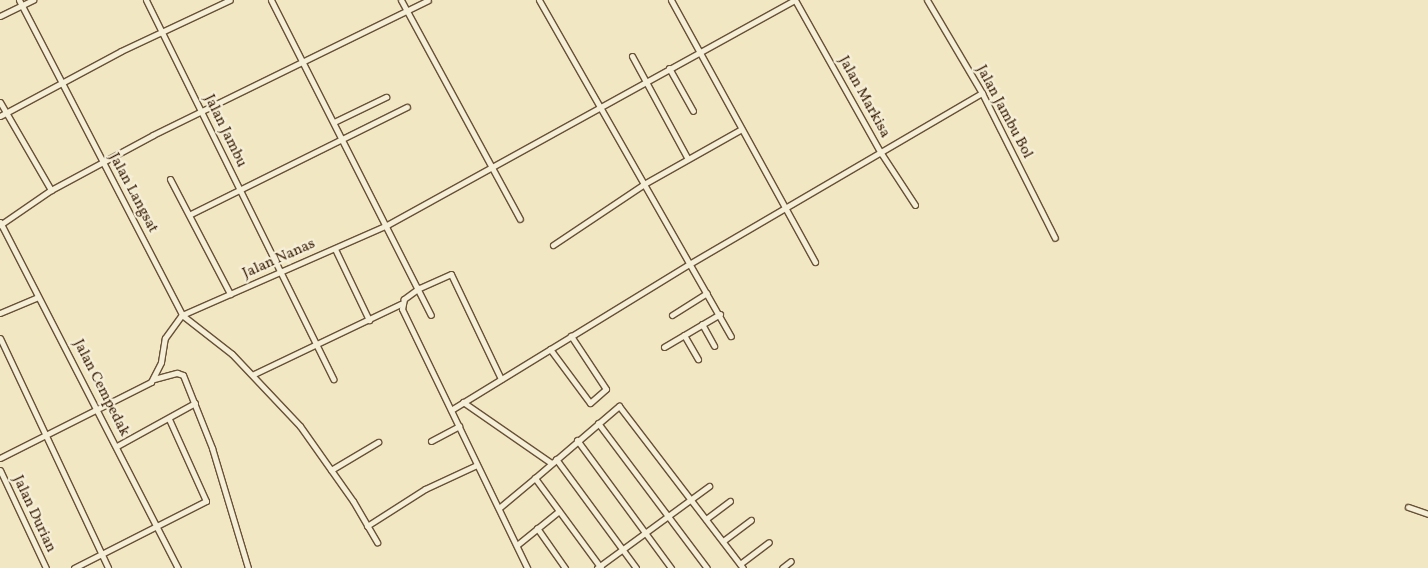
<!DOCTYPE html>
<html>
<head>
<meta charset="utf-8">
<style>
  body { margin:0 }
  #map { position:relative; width:1428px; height:568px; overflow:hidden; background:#f1e7c3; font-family:Vollkorn,serif }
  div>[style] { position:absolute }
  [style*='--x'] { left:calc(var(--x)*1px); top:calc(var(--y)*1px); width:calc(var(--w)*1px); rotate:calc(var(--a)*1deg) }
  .roads { filter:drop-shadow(1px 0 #685036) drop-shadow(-1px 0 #685036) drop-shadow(0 1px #685036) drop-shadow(0 -1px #685036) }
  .street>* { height:5px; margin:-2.5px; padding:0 2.5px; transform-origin:2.5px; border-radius:2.5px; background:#f6efd8 }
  span { translate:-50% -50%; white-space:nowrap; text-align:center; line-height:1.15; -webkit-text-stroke:4.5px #f6efd8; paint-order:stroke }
  .street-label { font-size:15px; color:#3a1e07 }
</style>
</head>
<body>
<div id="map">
  <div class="roads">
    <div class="street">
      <i style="--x:19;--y:0;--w:355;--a:62.6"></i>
      <i style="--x:182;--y:315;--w:63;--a:38"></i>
      <i style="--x:232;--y:354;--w:99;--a:46.6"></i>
      <i style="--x:300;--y:426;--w:92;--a:54.8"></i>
      <i style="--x:353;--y:501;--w:48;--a:59.7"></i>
      <i style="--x:146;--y:0;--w:423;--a:63.7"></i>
      <i style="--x:271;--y:0;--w:353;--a:63.1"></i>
      <i style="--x:401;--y:0;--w:249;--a:61.5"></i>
      <i style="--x:539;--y:0;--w:387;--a:60.3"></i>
      <i style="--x:671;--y:0;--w:299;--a:61.2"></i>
      <i style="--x:795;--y:0;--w:176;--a:60.7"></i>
      <i style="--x:881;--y:153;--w:62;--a:56.8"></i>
      <i style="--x:927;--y:0;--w:108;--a:59.4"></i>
      <i style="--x:982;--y:93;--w:162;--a:63.3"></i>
      <i style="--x:0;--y:16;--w:37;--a:-26"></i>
      <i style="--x:632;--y:56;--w:117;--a:61.5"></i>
      <i style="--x:669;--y:68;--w:49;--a:60.8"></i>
      <i style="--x:0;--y:102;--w:102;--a:59.9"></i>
      <i style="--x:0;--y:116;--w:137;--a:-28.2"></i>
      <i style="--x:121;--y:51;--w:120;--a:-25.1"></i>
      <i style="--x:334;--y:122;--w:58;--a:-25.7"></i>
      <i style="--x:170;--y:179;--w:130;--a:62.4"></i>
      <i style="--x:191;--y:214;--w:241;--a:-26.4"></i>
      <i style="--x:0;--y:222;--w:389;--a:62.8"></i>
      <i style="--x:0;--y:225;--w:62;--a:-34.5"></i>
      <i style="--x:51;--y:190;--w:116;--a:-28.3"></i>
      <i style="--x:153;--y:135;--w:306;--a:-26.1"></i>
      <i style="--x:553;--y:245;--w:110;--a:-33.8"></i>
      <i style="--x:644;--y:184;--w:110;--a:-29.4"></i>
      <i style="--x:335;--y:249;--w:79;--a:64.4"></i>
      <i style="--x:0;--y:313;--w:41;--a:-22.8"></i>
      <i style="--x:672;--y:315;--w:41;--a:-32.2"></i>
      <i style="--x:702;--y:324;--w:25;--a:61"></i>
      <i style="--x:684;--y:335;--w:28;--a:60"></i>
      <i style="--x:0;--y:338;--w:254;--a:64.8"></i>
      <i style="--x:664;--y:347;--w:65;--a:-30.5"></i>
      <i style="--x:550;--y:349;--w:67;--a:53.5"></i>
      <i style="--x:590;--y:403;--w:21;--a:-41"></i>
      <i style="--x:606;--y:389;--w:64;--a:-123.4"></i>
      <i style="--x:254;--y:374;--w:163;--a:-25.5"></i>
      <i style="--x:154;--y:379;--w:24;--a:-15"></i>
      <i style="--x:177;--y:373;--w:6;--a:18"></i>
      <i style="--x:183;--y:375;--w:79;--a:68.3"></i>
      <i style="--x:212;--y:448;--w:125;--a:73.3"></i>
      <i style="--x:501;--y:379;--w:116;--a:-115.5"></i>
      <i style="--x:451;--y:274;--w:35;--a:156"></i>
      <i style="--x:419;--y:288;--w:19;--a:144"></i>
      <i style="--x:404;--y:299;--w:10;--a:101"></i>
      <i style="--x:402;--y:309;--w:288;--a:64.2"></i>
      <i style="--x:463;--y:402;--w:107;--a:34.7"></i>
      <i style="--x:451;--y:410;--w:281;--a:-31.5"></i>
      <i style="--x:691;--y:263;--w:337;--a:-30.3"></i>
      <i style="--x:598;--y:423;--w:181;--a:53.1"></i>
      <i style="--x:577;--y:440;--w:159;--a:53.7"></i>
      <i style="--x:431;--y:441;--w:32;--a:-28"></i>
      <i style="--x:117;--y:446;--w:89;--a:-28.9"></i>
      <i style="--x:0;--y:458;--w:169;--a:-26.7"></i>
      <i style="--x:151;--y:382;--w:22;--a:-63"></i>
      <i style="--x:161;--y:362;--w:24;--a:-81"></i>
      <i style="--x:165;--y:338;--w:29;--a:-54"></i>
      <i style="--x:182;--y:315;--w:224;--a:-23.7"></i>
      <i style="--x:387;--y:225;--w:465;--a:-28.9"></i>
      <i style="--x:556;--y:459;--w:135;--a:53.7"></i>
      <i style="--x:0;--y:470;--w:108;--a:64.9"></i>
      <i style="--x:331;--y:470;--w:55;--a:-30.8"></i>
      <i style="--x:1408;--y:507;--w:21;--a:19"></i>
      <i style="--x:499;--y:508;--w:47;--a:-39.8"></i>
      <i style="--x:706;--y:519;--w:30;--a:-37"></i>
      <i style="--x:367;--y:526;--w:69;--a:-32.5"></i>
      <i style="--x:425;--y:489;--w:57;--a:-24.8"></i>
      <i style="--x:537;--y:528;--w:49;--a:55"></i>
      <i style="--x:723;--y:541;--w:35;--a:-37"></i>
      <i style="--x:517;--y:545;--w:54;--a:-39"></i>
      <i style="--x:740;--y:564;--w:36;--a:-37"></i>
      <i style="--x:74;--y:568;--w:148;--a:-26.9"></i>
      <i style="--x:206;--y:501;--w:90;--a:-114.3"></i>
      <i style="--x:597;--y:568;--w:139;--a:-36.2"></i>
      <i style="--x:601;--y:568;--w:112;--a:-126.3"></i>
      <i style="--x:535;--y:478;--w:111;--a:-40.6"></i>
      <i style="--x:619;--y:406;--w:204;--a:52.6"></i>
      <i style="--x:782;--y:568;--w:11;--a:-38"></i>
    </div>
  </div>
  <div class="street-label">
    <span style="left:864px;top:97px;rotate:61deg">Jalan Markisa</span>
    <span style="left:1004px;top:112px;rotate:62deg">Jalan Jambu Bol</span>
    <span style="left:225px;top:131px;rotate:64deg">Jalan Jambu</span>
    <span style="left:133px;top:193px;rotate:62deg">Jalan Langsat</span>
    <span style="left:279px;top:259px;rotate:-24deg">Jalan Nanas</span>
    <span style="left:101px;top:388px;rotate:63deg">Jalan Cempedak</span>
    <span style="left:34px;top:514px;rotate:65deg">Jalan Durian</span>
  </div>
</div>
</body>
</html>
